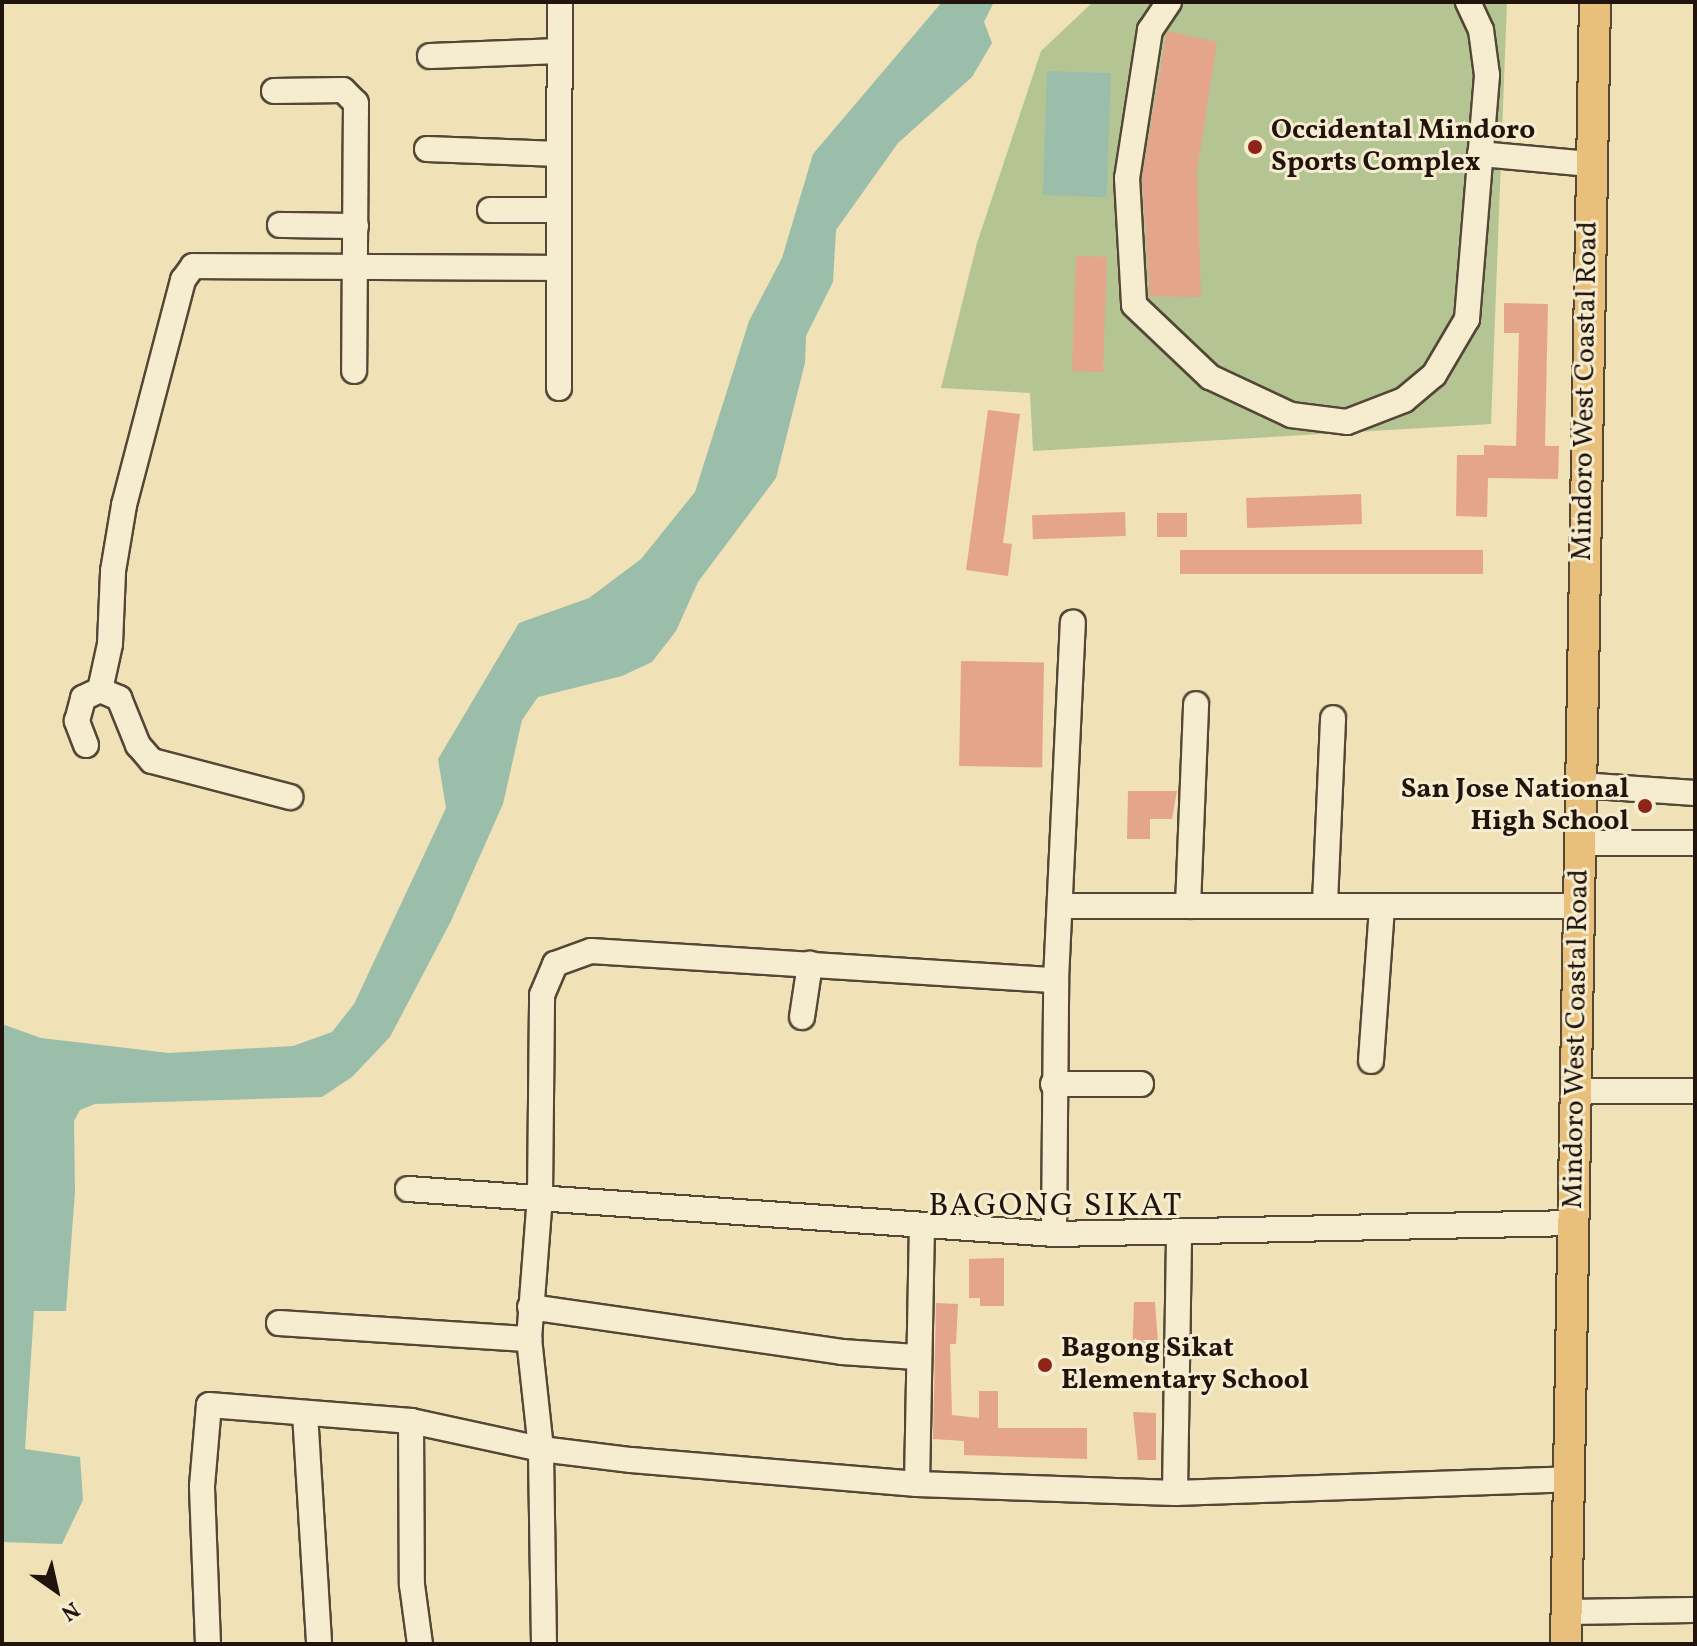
<!DOCTYPE html>
<html>
<head>
<meta charset="utf-8">
<style>
  body { margin:0 }
  #map { position:relative; width:1697px; height:1646px; overflow:hidden; background:#f1e1b6; font-family:Vollkorn,serif }
  div>[style] { position:absolute }
  [style*='--x'] { left:calc(var(--x)*1px); top:calc(var(--y)*1px); width:calc(var(--w)*1px); rotate:calc(var(--a)*1deg) }
  .green>* { inset:0; background:#b4c493 }
  .water>* { inset:0; background:#9bbeab; transform-origin:0 0 }
  .building>* { inset:0; background:#e5a58b; transform-origin:0 0 }
  .roads { filter:drop-shadow(2px 0 #544736) drop-shadow(-2px 0 #544736) drop-shadow(0 2px #544736) drop-shadow(0 -2px #544736) }
  .minor>* { height:24px; margin:-12px; padding:0 12px; transform-origin:12px; border-radius:12px; background:#f6ecd0 }
  .major>* { height:30px; margin:-15px; padding:0 15px; transform-origin:15px; border-radius:15px; background:#e8c07b }
  .dots>* { width:22px; height:22px; translate:-50% -50%; box-sizing:border-box; border:4px solid #f6ecd0; border-radius:50% }
  span { translate:-50% -50%; white-space:nowrap; text-align:center; line-height:1.15; -webkit-text-stroke:6px #f6ecd0; paint-order:stroke }
  .poi-label { font-size:28px; color:#20140c; font-weight:700 }
  .left { translate:0 -50%; text-align:left }
  .right { translate:-100% -50%; text-align:right }
  .street-label { font-size:28px; color:#20140c }
  .quarter-label { font-size:32px; color:#20140c; letter-spacing:2px }
  .frame { position:absolute; inset:0; border:4px solid #20140c; pointer-events:none }
  .north { position:absolute; left:16px; top:1550px; width:80px; height:80px; -webkit-text-stroke:6px #f6ecd0; paint-order:stroke; rotate:146deg; font-size:22px; font-weight:700; line-height:32px; text-align:center; color:#20140c }
  .north::after { content:''; display:block; margin:auto; width:28px; height:36px; background:#20140c; clip-path:polygon(50% 0,100% 100%,50% 72%,0 100%) }
</style>
</head>
<body>
<div id="map">
  <div class="green">
    <i style="clip-path:polygon(1093px 2px,1507px 2px,1491px 424px,1033px 451px,1030px 393px,941px 388px,977px 243px,1041px 51px)"></i>
  </div>
  <div class="water">
    <i style="clip-path:polygon(942px 2px,994px 2px,984px 22px,992px 43px,972px 77px,898px 143px,836px 230px,833px 282px,806px 336px,805px 363px,776px 478px,698px 582px,676px 631px,652px 662px,622px 676px,538px 697px,522px 720px,503px 804px,451px 921px,390px 1037px,352px 1077px,322px 1097px,95px 1104px,80px 1110px,74px 1121px,75px 1192px,66px 1311px,34px 1311px,25px 1449px,80px 1457px,83px 1500px,62px 1544px,2px 1542px,2px 1024px,41px 1038px,169px 1053px,293px 1046px,332px 1032px,354px 1004px,446px 808px,438px 759px,519px 623px,589px 598px,641px 559px,695px 492px,749px 321px,782px 258px,813px 154px)"></i>
    <i style="left:1047px;top:71px;width:64px;height:124px;rotate:2deg"></i>
  </div>
  <div class="building">
    <i style="clip-path:polygon(1167px 31px,1217px 42px,1197px 171px,1201px 297px,1150px 296px,1142px 177px)"></i>
    <i style="left:1076px;top:256px;width:31px;height:115px;rotate:2deg"></i>
    <i style="clip-path:polygon(1504px 303px,1548px 304px,1545px 446px,1559px 446px,1558px 479px,1488px 478px,1487px 517px,1456px 516px,1457px 455px,1484px 455px,1484px 445px,1516px 446px,1519px 333px,1504px 333px)"></i>
    <i style="clip-path:polygon(988px 410px,1020px 414px,1003px 543px,1012px 544px,1008px 576px,966px 570px)"></i>
    <i style="left:1361px;top:494px;width:30px;height:115px;rotate:88deg"></i>
    <i style="left:1125px;top:512px;width:24px;height:93px;rotate:88deg"></i>
    <i style="left:1157px;top:513px;width:30px;height:24px"></i>
    <i style="left:1483px;top:550px;width:24px;height:303px;rotate:90deg"></i>
    <i style="left:961px;top:661px;width:83px;height:105px;rotate:1deg"></i>
    <i style="clip-path:polygon(1128px 791px,1177px 791px,1172px 819px,1150px 819px,1150px 839px,1127px 839px)"></i>
    <i style="clip-path:polygon(1004px 1258px,1004px 1306px,980px 1306px,980px 1298px,969px 1298px,969px 1259px)"></i>
    <i style="clip-path:polygon(1134px 1302px,1155px 1302px,1159px 1356px,1132px 1356px)"></i>
    <i style="clip-path:polygon(936px 1303px,958px 1304px,956px 1344px,950px 1344px,952px 1415px,979px 1418px,979px 1391px,998px 1391px,998px 1428px,1087px 1428px,1087px 1459px,964px 1455px,964px 1441px,933px 1439px)"></i>
    <i style="clip-path:polygon(1133px 1412px,1156px 1413px,1156px 1460px,1138px 1460px)"></i>
  </div>
  <div class="roads">
    <div class="minor">
      <i style="--x:1169;--y:2;--w:34;--a:124"></i>
      <i style="--x:1150;--y:30;--w:150;--a:98.8"></i>
      <i style="--x:1127;--y:178;--w:127;--a:86.8"></i>
      <i style="--x:1134;--y:305;--w:105;--a:43.5"></i>
      <i style="--x:1210;--y:377;--w:89;--a:25.1"></i>
      <i style="--x:1291;--y:415;--w:56;--a:7.1"></i>
      <i style="--x:1347;--y:422;--w:61;--a:-21.1"></i>
      <i style="--x:1404;--y:400;--w:39;--a:-40"></i>
      <i style="--x:1434;--y:375;--w:65;--a:-59.5"></i>
      <i style="--x:1467;--y:319;--w:245;--a:-85.3"></i>
      <i style="--x:1487;--y:75;--w:45;--a:-97.6"></i>
      <i style="--x:1481;--y:30;--w:31;--a:-115"></i>
      <i style="--x:430;--y:56;--w:130;--a:-2.2"></i>
      <i style="--x:274;--y:91;--w:69;--a:-0.8"></i>
      <i style="--x:343;--y:90;--w:18;--a:45"></i>
      <i style="--x:356;--y:103;--w:268;--a:90.4"></i>
      <i style="--x:427;--y:149;--w:132;--a:2.2"></i>
      <i style="--x:1480;--y:154;--w:109;--a:5.2"></i>
      <i style="--x:490;--y:210;--w:69;--a:0"></i>
      <i style="--x:280;--y:225;--w:76;--a:0.8"></i>
      <i style="--x:559;--y:388;--w:386;--a:-89.9"></i>
      <i style="--x:100;--y:690;--w:47;--a:-77.7"></i>
      <i style="--x:110;--y:644;--w:73;--a:-87.6"></i>
      <i style="--x:113;--y:571;--w:67;--a:-80.5"></i>
      <i style="--x:124;--y:505;--w:233;--a:-75.3"></i>
      <i style="--x:183;--y:280;--w:17;--a:-54"></i>
      <i style="--x:193;--y:266;--w:366;--a:0.3"></i>
      <i style="--x:86;--y:745;--w:26;--a:-111"></i>
      <i style="--x:77;--y:721;--w:24;--a:-75"></i>
      <i style="--x:83;--y:698;--w:19;--a:-25"></i>
      <i style="--x:100;--y:690;--w:21;--a:23"></i>
      <i style="--x:119;--y:698;--w:51;--a:68"></i>
      <i style="--x:138;--y:745;--w:21;--a:49"></i>
      <i style="--x:152;--y:761;--w:143;--a:14.6"></i>
      <i style="--x:1580;--y:785;--w:115;--a:4"></i>
      <i style="--x:1579;--y:843;--w:116;--a:0"></i>
      <i style="--x:1325;--y:903;--w:185;--a:-87.5"></i>
      <i style="--x:1061;--y:906;--w:519;--a:0"></i>
      <i style="--x:1188;--y:906;--w:202;--a:-87.7"></i>
      <i style="--x:802;--y:1017;--w:54;--a:-81.4"></i>
      <i style="--x:1371;--y:1061;--w:155;--a:-85.9"></i>
      <i style="--x:1053;--y:1084;--w:88;--a:0"></i>
      <i style="--x:1578;--y:1091;--w:117;--a:0"></i>
      <i style="--x:408;--y:1189;--w:648;--a:3.98"></i>
      <i style="--x:1054;--y:1234;--w:521;--a:-1.21"></i>
      <i style="--x:1054;--y:1234;--w:254;--a:-89.5"></i>
      <i style="--x:1056;--y:980;--w:358;--a:-87.3"></i>
      <i style="--x:530;--y:1307;--w:315;--a:8.2"></i>
      <i style="--x:842;--y:1352;--w:74;--a:3.9"></i>
      <i style="--x:279;--y:1323;--w:251;--a:3.7"></i>
      <i style="--x:305;--y:1413;--w:231;--a:86.5"></i>
      <i style="--x:411;--y:1421;--w:164;--a:89.7"></i>
      <i style="--x:412;--y:1585;--w:60;--a:82.3"></i>
      <i style="--x:917;--y:1484;--w:255;--a:-88.9"></i>
      <i style="--x:1175;--y:1493;--w:262;--a:-89.1"></i>
      <i style="--x:1566;--y:1612;--w:129;--a:-0.9"></i>
      <i style="--x:208;--y:1644;--w:158;--a:-92.2"></i>
      <i style="--x:202;--y:1486;--w:81;--a:-85.1"></i>
      <i style="--x:209;--y:1405;--w:203;--a:4.5"></i>
      <i style="--x:411;--y:1421;--w:133;--a:12.2"></i>
      <i style="--x:541;--y:1449;--w:91;--a:7"></i>
      <i style="--x:631;--y:1460;--w:287;--a:4.8"></i>
      <i style="--x:917;--y:1484;--w:258;--a:2"></i>
      <i style="--x:1175;--y:1493;--w:395;--a:-2"></i>
      <i style="--x:544;--y:1644;--w:195;--a:-90.9"></i>
      <i style="--x:541;--y:1449;--w:111;--a:-96.2"></i>
      <i style="--x:529;--y:1339;--w:144;--a:-85.6"></i>
      <i style="--x:540;--y:1195;--w:200;--a:-89.4"></i>
      <i style="--x:542;--y:995;--w:34;--a:-67"></i>
      <i style="--x:555;--y:964;--w:38;--a:-20"></i>
      <i style="--x:591;--y:951;--w:466;--a:3.6"></i>
    </div>
    <div class="major">
      <i style="--x:1566;--y:1644;--w:1642;--a:-88.99"></i>
    </div>
  </div>
  <div class="dots">
    <i style="left:1255px;top:147px;background:#8f2418"></i>
    <i style="left:1645px;top:806px;background:#8f2418"></i>
    <i style="left:1045px;top:1365px;background:#8f2418"></i>
  </div>
  <div class="poi-label">
    <span class="left" style="left:1271px;top:147px">Occidental Mindoro<br>Sports Complex</span>
    <span class="right" style="left:1629px;top:806px">San Jose National<br>High School</span>
    <span class="left" style="left:1061px;top:1365px">Bagong Sikat<br>Elementary School</span>
  </div>
  <div class="street-label">
    <span style="left:1586px;top:391px;rotate:-89deg">Mindoro West Coastal Road</span>
    <span style="left:1577px;top:1039px;rotate:-89deg">Mindoro West Coastal Road</span>
  </div>
  <div class="quarter-label">
    <span style="left:1056px;top:1207px">BAGONG SIKAT</span>
  </div>
  <div class="frame"></div>
  <div class="north">N</div>
</div>
</body>
</html>
